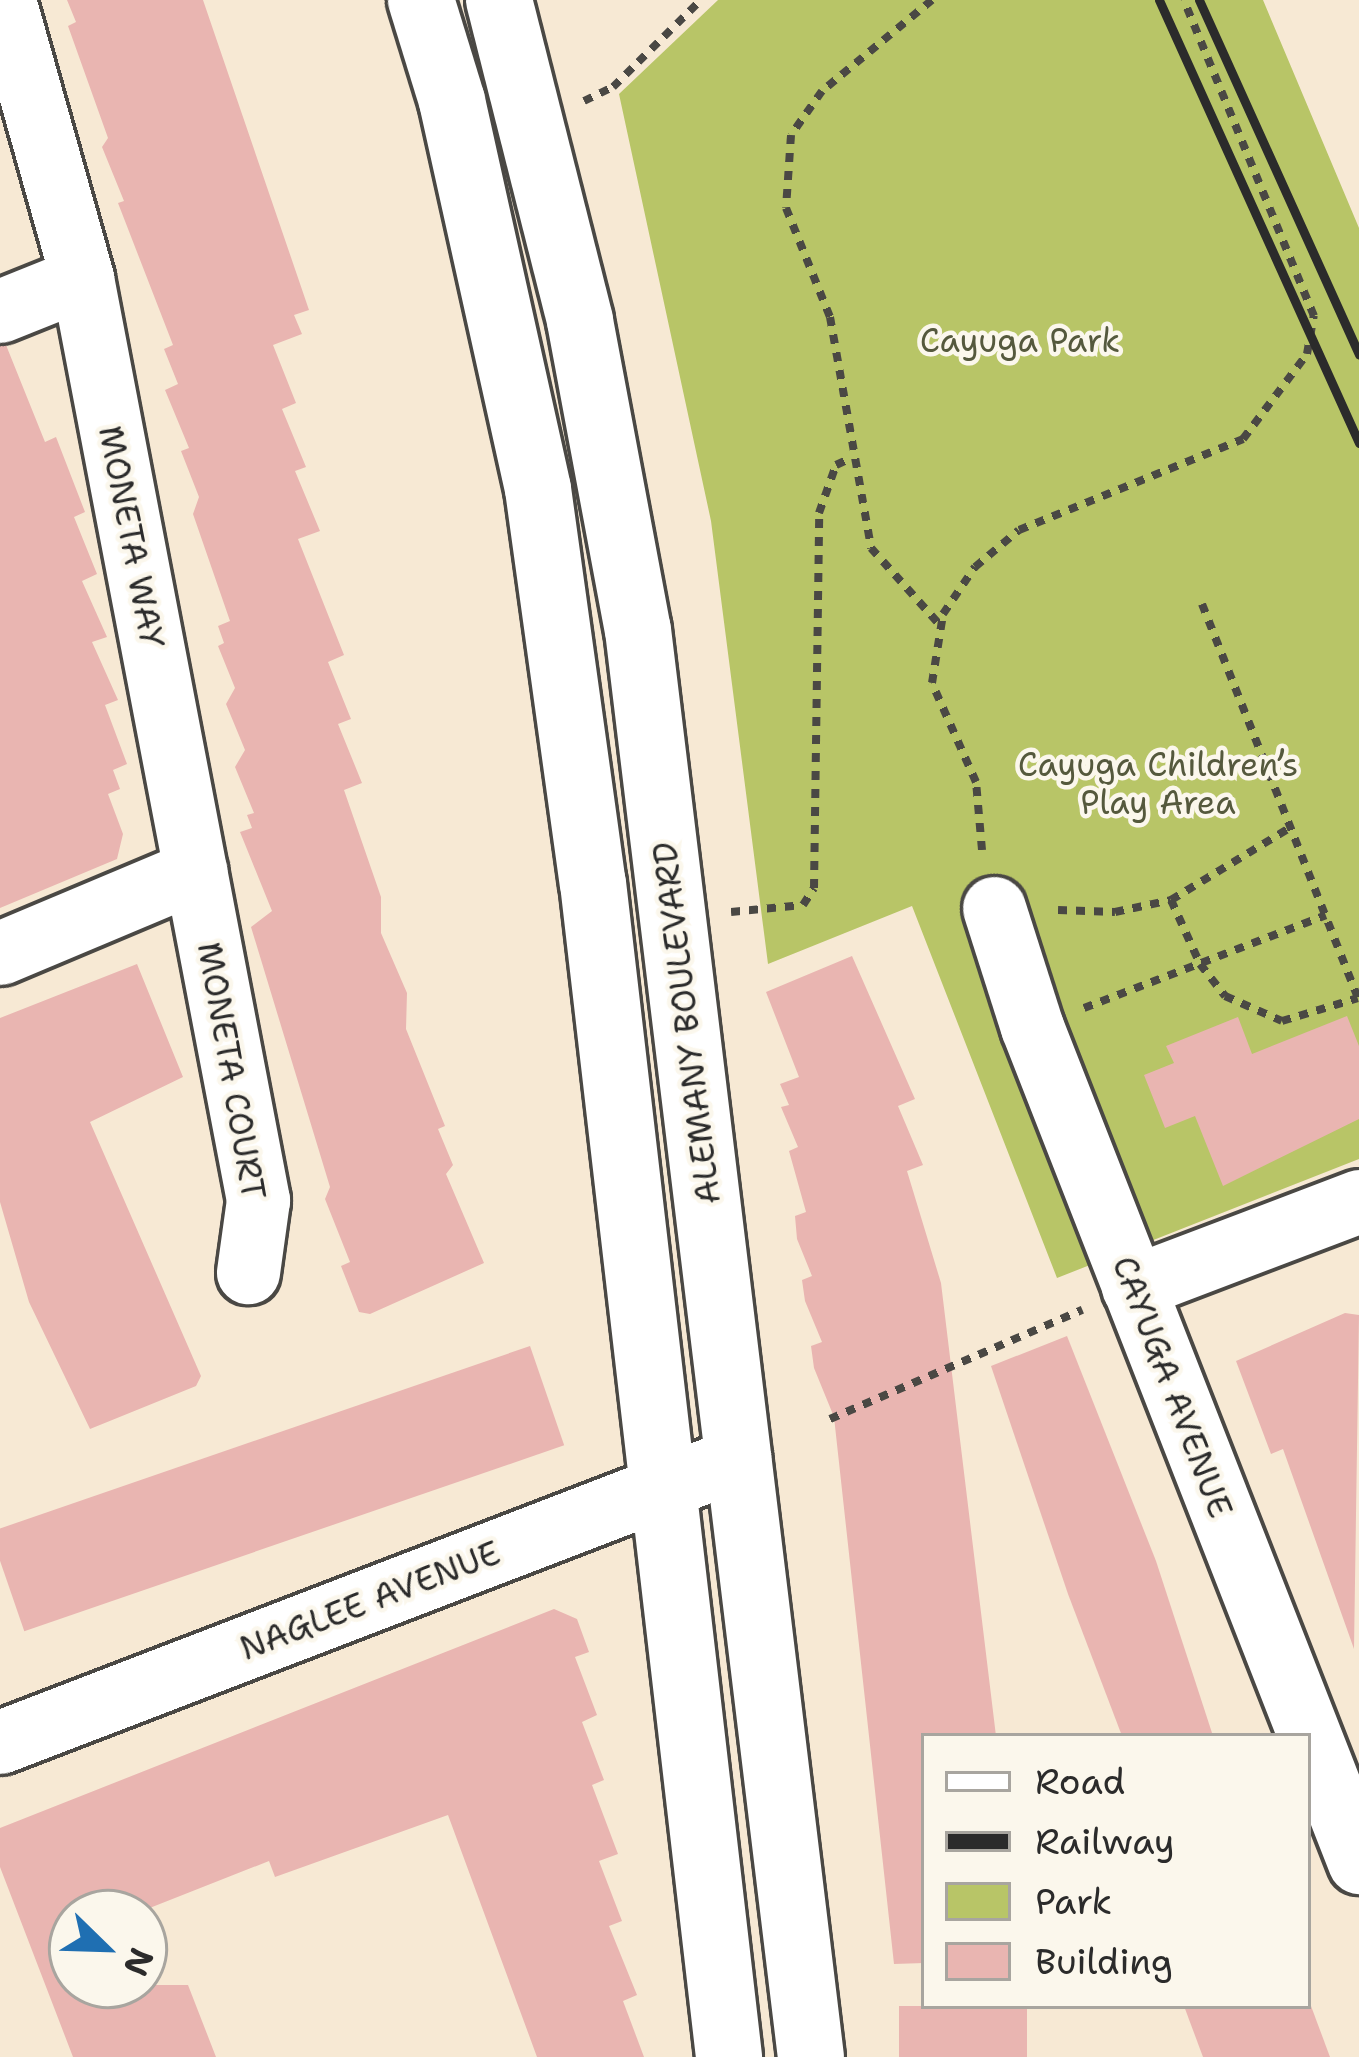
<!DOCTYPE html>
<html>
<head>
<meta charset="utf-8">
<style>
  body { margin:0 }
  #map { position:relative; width:1359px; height:2057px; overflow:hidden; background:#f7e9d4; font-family:"Shantell Sans",sans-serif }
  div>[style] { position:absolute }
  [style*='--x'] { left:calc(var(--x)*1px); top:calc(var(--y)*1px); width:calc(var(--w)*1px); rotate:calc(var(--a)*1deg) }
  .green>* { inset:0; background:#b8c567 }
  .building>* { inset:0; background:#e9b5b1; transform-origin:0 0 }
  .path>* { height:8px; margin-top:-4px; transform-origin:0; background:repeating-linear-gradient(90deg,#4a4844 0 9px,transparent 0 18px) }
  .roads { filter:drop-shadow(3px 0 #4a4844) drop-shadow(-3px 0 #4a4844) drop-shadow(0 3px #4a4844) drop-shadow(0 -3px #4a4844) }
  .minor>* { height:63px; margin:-31.5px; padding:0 31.5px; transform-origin:31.5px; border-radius:31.5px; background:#fff }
  .major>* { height:66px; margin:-33px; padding:0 33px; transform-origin:33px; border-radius:33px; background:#fff }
  .rail>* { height:9px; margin:-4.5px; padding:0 4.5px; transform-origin:4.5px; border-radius:4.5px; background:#2b2b2b }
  span { translate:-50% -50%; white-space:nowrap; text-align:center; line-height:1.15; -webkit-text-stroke:9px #fbf7ec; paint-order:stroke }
  .park-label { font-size:33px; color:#55593d }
  .street-label { font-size:33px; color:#2b2b2b }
  .legend { position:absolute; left:921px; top:1733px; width:390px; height:276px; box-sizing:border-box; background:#fbf7ec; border:3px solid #a8a59f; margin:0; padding:15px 21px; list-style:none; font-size:36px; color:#2b2b2b }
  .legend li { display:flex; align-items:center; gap:24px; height:60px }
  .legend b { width:60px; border:3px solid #a8a59f }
  .north { position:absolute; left:48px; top:1889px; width:120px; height:120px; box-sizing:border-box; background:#fbf7ec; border:3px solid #a8a59f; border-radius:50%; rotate:113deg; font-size:33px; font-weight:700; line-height:48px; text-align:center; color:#2b2b2b }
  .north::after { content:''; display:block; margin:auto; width:42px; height:54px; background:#1f6fb2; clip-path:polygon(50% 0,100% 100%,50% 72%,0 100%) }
</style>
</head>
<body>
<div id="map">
  <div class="green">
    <i style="clip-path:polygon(718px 0,1263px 0,1359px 228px,1359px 1159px,1057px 1278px,912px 906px,768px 964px,711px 521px,619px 94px)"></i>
  </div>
  <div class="building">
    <i style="clip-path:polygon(67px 0,203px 0,309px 310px,294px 315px,302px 334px,273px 345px,296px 403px,282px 409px,306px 467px,295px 471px,320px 531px,298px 539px,344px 655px,328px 662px,351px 719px,338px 724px,362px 783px,344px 790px,381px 897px,381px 933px,407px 993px,406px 1029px,445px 1126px,438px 1129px,453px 1165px,446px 1174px,484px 1263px,370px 1314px,359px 1312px,341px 1266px,350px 1262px,325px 1199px,330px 1187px,251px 927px,272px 911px,240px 832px,252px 828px,247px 815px,254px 813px,235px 767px,245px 750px,226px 704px,235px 688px,218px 646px,224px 643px,218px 626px,230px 621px,193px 514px,199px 497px,181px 451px,189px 448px,165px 390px,178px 384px,164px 349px,173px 345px,118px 203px,124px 201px,102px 147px,108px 138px,68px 26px,76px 22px)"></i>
    <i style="clip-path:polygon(6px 345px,45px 442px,56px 437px,85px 512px,74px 517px,97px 574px,82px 581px,107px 637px,92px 642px,118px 700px,105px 705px,127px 764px,113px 770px,120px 789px,108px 794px,123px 834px,117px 859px,0 908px,0 346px)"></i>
    <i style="clip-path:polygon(852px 956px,915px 1099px,898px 1106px,923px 1165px,907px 1171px,941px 1283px,996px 1736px,924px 1736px,924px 1963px,894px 1964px,834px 1417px,814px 1368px,811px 1346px,822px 1342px,805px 1301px,802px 1280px,812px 1276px,797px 1239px,795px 1216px,806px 1212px,789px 1151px,798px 1147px,781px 1107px,789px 1105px,780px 1084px,799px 1077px,766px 992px)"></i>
    <i style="clip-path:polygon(137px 964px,183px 1077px,90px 1122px,201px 1376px,196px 1386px,90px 1429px,29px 1302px,0 1202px,0 1018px)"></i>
    <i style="clip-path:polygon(1347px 1016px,1359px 1046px,1359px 1119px,1223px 1186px,1195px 1116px,1165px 1128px,1144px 1075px,1174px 1063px,1166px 1046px,1238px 1017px,1252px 1054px)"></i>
    <i style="clip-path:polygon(1345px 1313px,1359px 1315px,1354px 1649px,1283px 1449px,1271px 1454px,1236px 1361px)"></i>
    <i style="clip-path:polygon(1067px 1336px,1156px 1561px,1213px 1736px,1122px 1736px,1068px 1594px,991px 1366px)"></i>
    <i style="left:530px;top:1346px;width:105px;height:571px;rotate:71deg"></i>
    <i style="clip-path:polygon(554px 1609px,577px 1619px,589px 1652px,575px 1657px,597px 1715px,582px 1722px,604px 1780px,592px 1785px,618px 1854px,599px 1861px,622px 1921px,609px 1926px,637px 1995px,623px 2001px,644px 2057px,537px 2057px,448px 1815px,275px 1877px,269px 1861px,137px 1913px,72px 1913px,72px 1985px,144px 1985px,144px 1975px,148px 1985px,188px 1985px,216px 2057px,73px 2057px,0 1867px,0 1828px)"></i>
    <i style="left:899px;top:2006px;width:128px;height:51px"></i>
    <i style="clip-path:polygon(1184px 2006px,1311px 2006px,1330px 2057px,1203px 2057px)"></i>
  </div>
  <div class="path">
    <i style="--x:932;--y:0;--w:143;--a:140.4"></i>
    <i style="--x:822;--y:91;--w:54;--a:125.2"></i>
    <i style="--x:791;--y:135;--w:73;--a:93.9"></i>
    <i style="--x:786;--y:208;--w:118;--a:68"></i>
    <i style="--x:830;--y:317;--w:235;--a:79.9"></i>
    <i style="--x:871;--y:548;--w:102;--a:48.2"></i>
    <i style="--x:584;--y:101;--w:32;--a:-26"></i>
    <i style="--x:613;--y:87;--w:124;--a:-44.7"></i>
    <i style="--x:1202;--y:604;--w:426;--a:68.4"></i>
    <i style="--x:982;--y:850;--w:68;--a:-95"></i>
    <i style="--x:976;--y:782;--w:108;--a:-114"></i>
    <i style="--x:932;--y:683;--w:70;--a:-80.9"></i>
    <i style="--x:943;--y:614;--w:57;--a:-55.8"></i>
    <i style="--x:975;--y:567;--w:57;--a:-40.1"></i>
    <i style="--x:1019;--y:530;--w:242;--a:-22.1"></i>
    <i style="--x:1243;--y:439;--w:106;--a:-53"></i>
    <i style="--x:1307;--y:354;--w:39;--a:-80"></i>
    <i style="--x:1314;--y:316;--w:342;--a:-112.4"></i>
    <i style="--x:1171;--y:900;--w:70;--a:65.6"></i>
    <i style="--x:1200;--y:964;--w:41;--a:52"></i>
    <i style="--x:1225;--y:996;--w:62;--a:23.7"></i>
    <i style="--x:1282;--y:1021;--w:79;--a:-16.8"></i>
    <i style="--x:1058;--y:910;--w:57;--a:2"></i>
    <i style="--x:1115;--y:912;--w:57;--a:-12.1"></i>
    <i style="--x:1171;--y:900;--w:140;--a:-31.3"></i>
    <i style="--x:731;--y:912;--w:72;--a:-5.6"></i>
    <i style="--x:803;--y:905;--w:20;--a:-57"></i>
    <i style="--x:814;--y:888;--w:375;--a:-89.2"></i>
    <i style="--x:819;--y:513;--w:51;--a:-70.5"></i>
    <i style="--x:836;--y:465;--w:14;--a:-25"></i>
    <i style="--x:1084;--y:1008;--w:259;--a:-21"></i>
    <i style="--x:830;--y:1419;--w:275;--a:-23.4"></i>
  </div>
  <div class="roads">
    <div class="minor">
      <i style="--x:4;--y:0;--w:289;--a:74.3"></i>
      <i style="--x:82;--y:278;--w:939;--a:79.19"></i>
      <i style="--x:258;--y:1200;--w:73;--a:97.9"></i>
      <i style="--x:0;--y:311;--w:88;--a:-21.9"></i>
      <i style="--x:994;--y:908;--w:125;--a:72.3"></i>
      <i style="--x:1032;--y:1027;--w:897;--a:68.61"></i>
      <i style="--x:0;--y:953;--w:212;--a:-22.8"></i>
      <i style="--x:1133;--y:1287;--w:242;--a:-20.8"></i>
      <i style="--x:0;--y:1742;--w:792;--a:-21.02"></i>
    </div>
    <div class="major">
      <i style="--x:421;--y:0;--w:106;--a:72.9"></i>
      <i style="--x:452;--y:101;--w:397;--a:77.5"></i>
      <i style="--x:538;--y:489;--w:398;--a:82.1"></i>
      <i style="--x:593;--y:883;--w:1182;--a:83.39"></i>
      <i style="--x:499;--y:0;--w:331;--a:75.8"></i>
      <i style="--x:580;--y:321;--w:314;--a:79.4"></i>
      <i style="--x:638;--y:630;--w:1437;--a:83.09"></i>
    </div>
  </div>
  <div class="rail">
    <i style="--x:1159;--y:0;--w:486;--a:65.7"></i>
    <i style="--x:1199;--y:0;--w:389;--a:65.7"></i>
  </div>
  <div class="park-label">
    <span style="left:1020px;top:341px">Cayuga Park</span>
    <span style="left:1158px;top:784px">Cayuga Children’s<br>Play Area</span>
  </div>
  <div class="street-label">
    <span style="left:131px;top:537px;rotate:79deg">MONETA WAY</span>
    <span style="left:687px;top:1023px;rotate:-97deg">ALEMANY BOULEVARD</span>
    <span style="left:231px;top:1071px;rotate:80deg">MONETA COURT</span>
    <span style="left:1172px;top:1387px;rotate:69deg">CAYUGA AVENUE</span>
    <span style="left:370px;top:1601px;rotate:-21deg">NAGLEE AVENUE</span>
  </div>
  <ul class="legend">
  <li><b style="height:15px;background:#fff"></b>Road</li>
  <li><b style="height:15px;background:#2b2b2b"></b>Railway</li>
  <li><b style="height:33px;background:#b8c567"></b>Park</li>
  <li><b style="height:33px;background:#e9b5b1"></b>Building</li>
  </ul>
  <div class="north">N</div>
</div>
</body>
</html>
